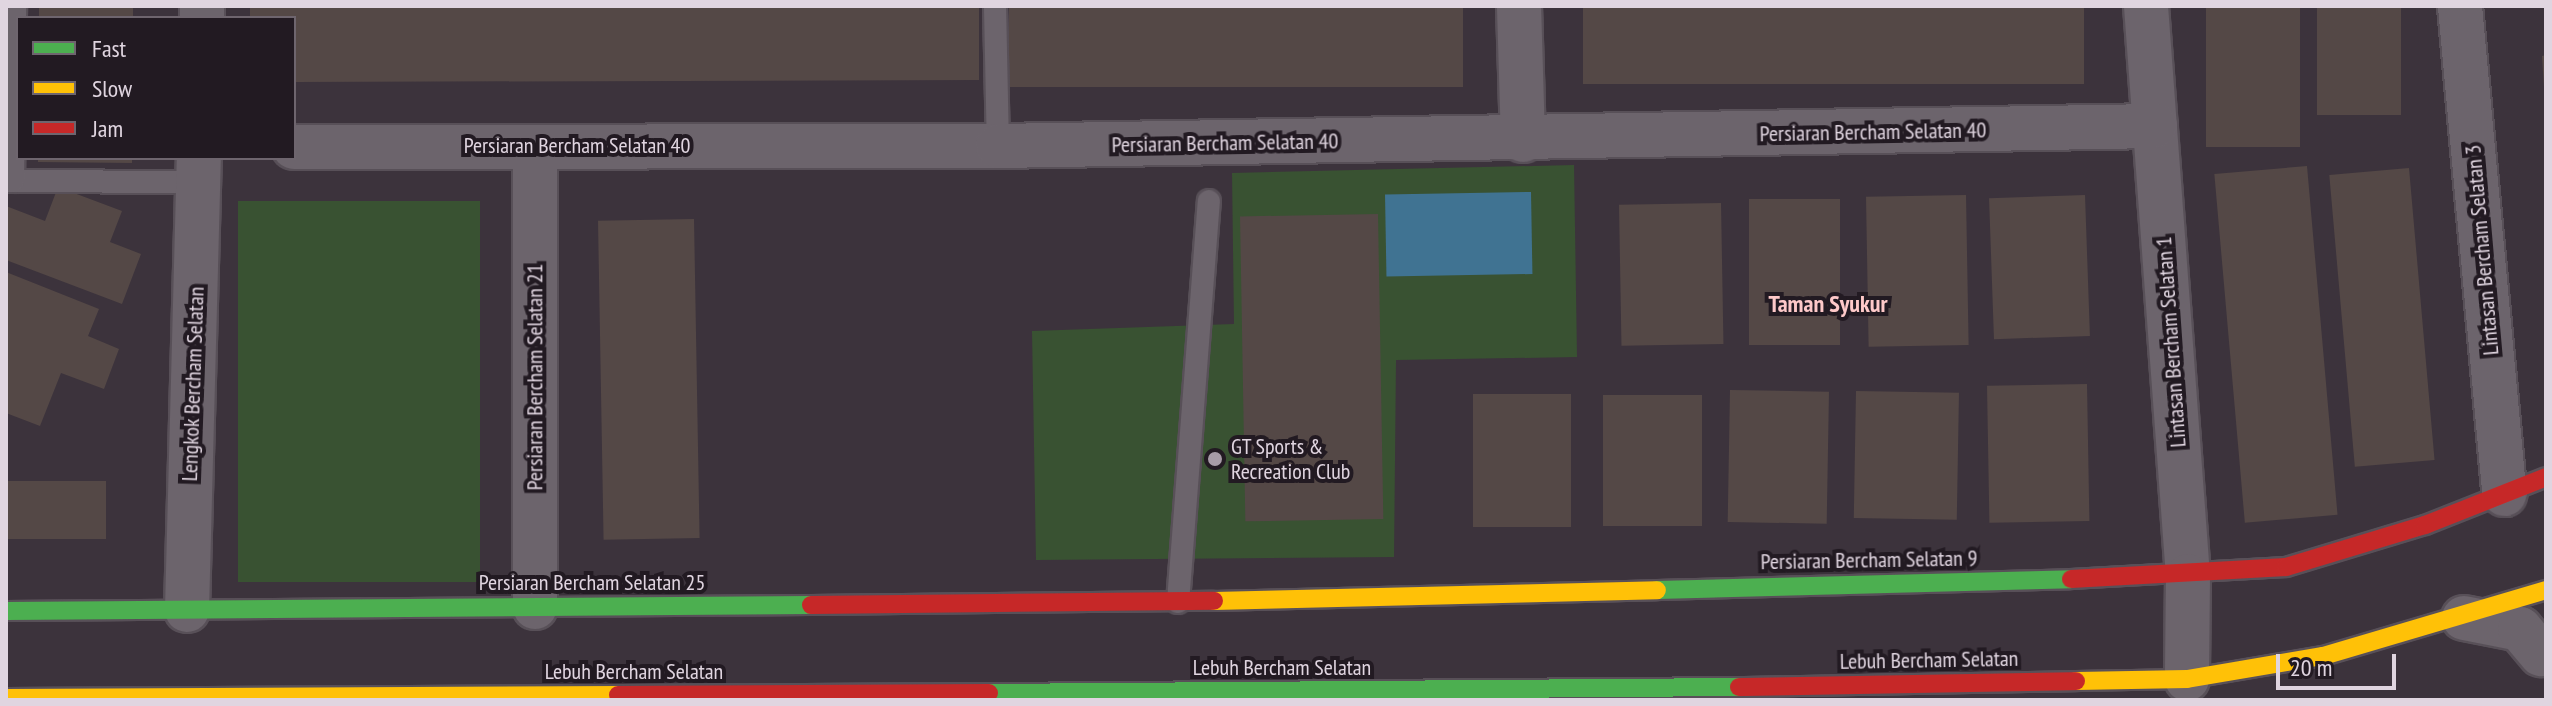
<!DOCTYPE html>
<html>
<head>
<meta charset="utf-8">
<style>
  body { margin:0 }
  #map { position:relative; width:2552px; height:706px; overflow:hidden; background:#3c333c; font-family:"PT Sans Narrow",sans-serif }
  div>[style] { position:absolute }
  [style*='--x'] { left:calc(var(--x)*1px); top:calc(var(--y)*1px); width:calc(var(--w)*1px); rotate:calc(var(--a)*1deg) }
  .green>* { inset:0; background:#395232; transform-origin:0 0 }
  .water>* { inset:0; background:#407392; transform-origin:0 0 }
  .building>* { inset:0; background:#544846; transform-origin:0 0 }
  .roads { filter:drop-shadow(2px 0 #585058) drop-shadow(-2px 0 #585058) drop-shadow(0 2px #585058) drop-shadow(0 -2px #585058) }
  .lane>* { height:22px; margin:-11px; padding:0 11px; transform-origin:11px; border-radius:11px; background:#6c646c }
  .street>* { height:44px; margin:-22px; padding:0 22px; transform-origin:22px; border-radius:22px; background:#6c646c }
  .fast>* { height:18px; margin:-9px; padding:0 9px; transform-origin:9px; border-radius:9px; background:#4caf50 }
  .slow>* { height:18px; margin:-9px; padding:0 9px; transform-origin:9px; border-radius:9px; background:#ffc107 }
  .jam>* { height:18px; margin:-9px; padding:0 9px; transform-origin:9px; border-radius:9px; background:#c62828 }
  .dots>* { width:22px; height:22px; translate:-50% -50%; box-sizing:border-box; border:4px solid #221a22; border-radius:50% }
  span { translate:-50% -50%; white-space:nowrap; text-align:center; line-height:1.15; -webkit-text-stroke:8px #221a22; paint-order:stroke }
  .street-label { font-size:22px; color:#e0d5e0 }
  .poi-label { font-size:22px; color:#e0d5e0 }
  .left { translate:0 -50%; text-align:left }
  .neighbourhood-label { font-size:24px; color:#fec9c9; font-weight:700 }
  .frame { position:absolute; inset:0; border:8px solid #e0d5e0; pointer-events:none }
  .legend { position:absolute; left:16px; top:16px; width:280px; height:144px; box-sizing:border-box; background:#221a22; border:2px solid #6e656e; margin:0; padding:10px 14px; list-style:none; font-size:24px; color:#e0d5e0 }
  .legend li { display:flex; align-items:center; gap:16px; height:40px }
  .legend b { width:40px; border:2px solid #6e656e }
  .scale { position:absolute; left:2276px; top:654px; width:120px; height:36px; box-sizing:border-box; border:4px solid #e0d5e0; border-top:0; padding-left:10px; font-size:24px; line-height:28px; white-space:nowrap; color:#e0d5e0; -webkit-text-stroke:6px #221a22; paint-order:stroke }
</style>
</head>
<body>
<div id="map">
  <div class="green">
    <i style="clip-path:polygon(1574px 165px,1577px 357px,1396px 360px,1394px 557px,1036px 560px,1032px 331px,1234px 324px,1232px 173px)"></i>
    <i style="left:480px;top:201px;width:381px;height:242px;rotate:90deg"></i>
  </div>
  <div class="water">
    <i style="left:1531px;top:192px;width:82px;height:146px;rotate:89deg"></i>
  </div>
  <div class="building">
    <i style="left:39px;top:6px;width:94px;height:12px"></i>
    <i style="clip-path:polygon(250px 6px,979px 6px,979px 80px,294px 82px,294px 18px,250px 18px)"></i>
    <i style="left:1009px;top:6px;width:454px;height:81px"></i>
    <i style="left:1583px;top:6px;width:501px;height:78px"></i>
    <i style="left:2206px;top:6px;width:94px;height:141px"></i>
    <i style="left:2317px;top:6px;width:84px;height:109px"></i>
    <i style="clip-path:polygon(2546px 55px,2546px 87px,2544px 87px,2542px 56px)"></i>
    <i style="clip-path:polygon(38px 158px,132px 158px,132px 163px,38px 162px)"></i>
    <i style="left:2307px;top:166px;width:350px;height:93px;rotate:85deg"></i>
    <i style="left:2409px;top:168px;width:293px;height:80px;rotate:85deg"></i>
    <i style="clip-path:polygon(58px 187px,122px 211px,110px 242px,141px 254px,122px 304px,6px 260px,6px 206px,45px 221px)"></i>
    <i style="left:1966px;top:195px;width:150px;height:100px;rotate:89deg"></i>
    <i style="left:2085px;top:195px;width:141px;height:96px;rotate:88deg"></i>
    <i style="left:1840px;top:199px;width:146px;height:91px;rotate:90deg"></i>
    <i style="left:1721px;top:203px;width:141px;height:102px;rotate:89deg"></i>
    <i style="left:1378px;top:214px;width:305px;height:138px;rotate:89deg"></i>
    <i style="left:694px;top:219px;width:319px;height:96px;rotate:89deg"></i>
    <i style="clip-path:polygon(6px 272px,99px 309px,88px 336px,119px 349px,104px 389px,61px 373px,40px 426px,6px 413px)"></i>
    <i style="left:2087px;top:384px;width:137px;height:100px;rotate:89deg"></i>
    <i style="left:1730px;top:390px;width:99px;height:132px;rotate:1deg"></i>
    <i style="left:1856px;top:391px;width:103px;height:127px;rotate:1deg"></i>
    <i style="left:1571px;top:394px;width:133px;height:98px;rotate:90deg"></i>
    <i style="left:1702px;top:395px;width:131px;height:99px;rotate:90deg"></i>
    <i style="left:106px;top:481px;width:58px;height:100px;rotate:90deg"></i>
  </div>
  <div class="roads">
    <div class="lane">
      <i style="--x:995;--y:6;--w:140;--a:88.8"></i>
      <i style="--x:6;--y:181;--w:193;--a:0.3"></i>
      <i style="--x:13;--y:181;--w:175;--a:-89.3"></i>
      <i style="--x:1178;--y:602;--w:402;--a:-85.6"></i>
    </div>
    <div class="street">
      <i style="--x:1519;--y:6;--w:134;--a:88.3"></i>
      <i style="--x:2146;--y:6;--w:572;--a:85.79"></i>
      <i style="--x:2188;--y:576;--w:103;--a:90.6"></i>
      <i style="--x:2460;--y:6;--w:490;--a:84.8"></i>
      <i style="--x:202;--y:18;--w:12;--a:-90"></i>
      <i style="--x:294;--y:147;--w:704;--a:-0.08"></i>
      <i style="--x:998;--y:146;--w:1157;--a:-0.99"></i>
      <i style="--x:535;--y:147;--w:460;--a:90"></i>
      <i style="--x:187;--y:610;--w:452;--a:-88.5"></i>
      <i style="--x:2464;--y:618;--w:57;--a:11.1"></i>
      <i style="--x:2520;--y:629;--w:33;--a:50"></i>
    </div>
    <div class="fast">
      <i style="--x:1657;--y:590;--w:414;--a:-1.5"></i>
      <i style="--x:6;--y:611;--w:805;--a:-0.43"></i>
      <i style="--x:989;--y:693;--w:750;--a:-0.46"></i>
    </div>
    <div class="slow">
      <i style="--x:1214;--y:601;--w:443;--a:-1.4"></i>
      <i style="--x:2076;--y:681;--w:111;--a:-1"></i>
      <i style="--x:2187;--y:679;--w:138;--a:-9.6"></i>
      <i style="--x:2323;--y:656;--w:233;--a:-16.5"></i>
      <i style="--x:6;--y:698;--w:612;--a:-0.28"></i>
    </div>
    <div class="jam">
      <i style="--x:2071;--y:579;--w:215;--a:-3.2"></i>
      <i style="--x:2286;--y:567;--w:145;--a:-16.8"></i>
      <i style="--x:2425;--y:525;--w:130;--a:-21.6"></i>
      <i style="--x:811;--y:605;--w:403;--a:-0.6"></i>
      <i style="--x:1739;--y:687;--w:337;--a:-1"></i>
      <i style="--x:618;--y:695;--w:371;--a:-0.3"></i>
    </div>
  </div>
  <div class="dots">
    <i style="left:1215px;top:459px;background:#a79ca7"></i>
  </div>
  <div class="street-label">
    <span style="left:1873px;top:132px;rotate:-1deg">Persiaran Bercham Selatan 40</span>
    <span style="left:1225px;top:143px;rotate:-1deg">Persiaran Bercham Selatan 40</span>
    <span style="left:577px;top:146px">Persiaran Bercham Selatan 40</span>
    <span style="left:2482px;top:250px;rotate:-95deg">Lintasan Bercham Selatan 3</span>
    <span style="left:2171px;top:342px;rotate:-94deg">Lintasan Bercham Selatan 1</span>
    <span style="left:535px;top:377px;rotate:-90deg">Persiaran Bercham Selatan 21</span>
    <span style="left:193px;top:384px;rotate:-88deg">Lengkok Bercham Selatan</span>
    <span style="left:1869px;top:560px;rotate:-1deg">Persiaran Bercham Selatan 9</span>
    <span style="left:592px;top:583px">Persiaran Bercham Selatan 25</span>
    <span style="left:1929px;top:660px;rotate:-1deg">Lebuh Bercham Selatan</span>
    <span style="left:1282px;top:668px">Lebuh Bercham Selatan</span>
    <span style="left:634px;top:672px">Lebuh Bercham Selatan</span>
  </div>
  <div class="poi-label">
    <span class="left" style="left:1231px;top:459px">GT Sports &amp;<br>Recreation Club</span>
  </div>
  <div class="neighbourhood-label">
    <span style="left:1828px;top:304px">Taman Syukur</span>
  </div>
  <div class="frame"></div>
  <ul class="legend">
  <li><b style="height:10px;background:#4caf50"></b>Fast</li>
  <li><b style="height:10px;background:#ffc107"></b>Slow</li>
  <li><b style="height:10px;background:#c62828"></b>Jam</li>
  </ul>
  <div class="scale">20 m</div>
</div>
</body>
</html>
